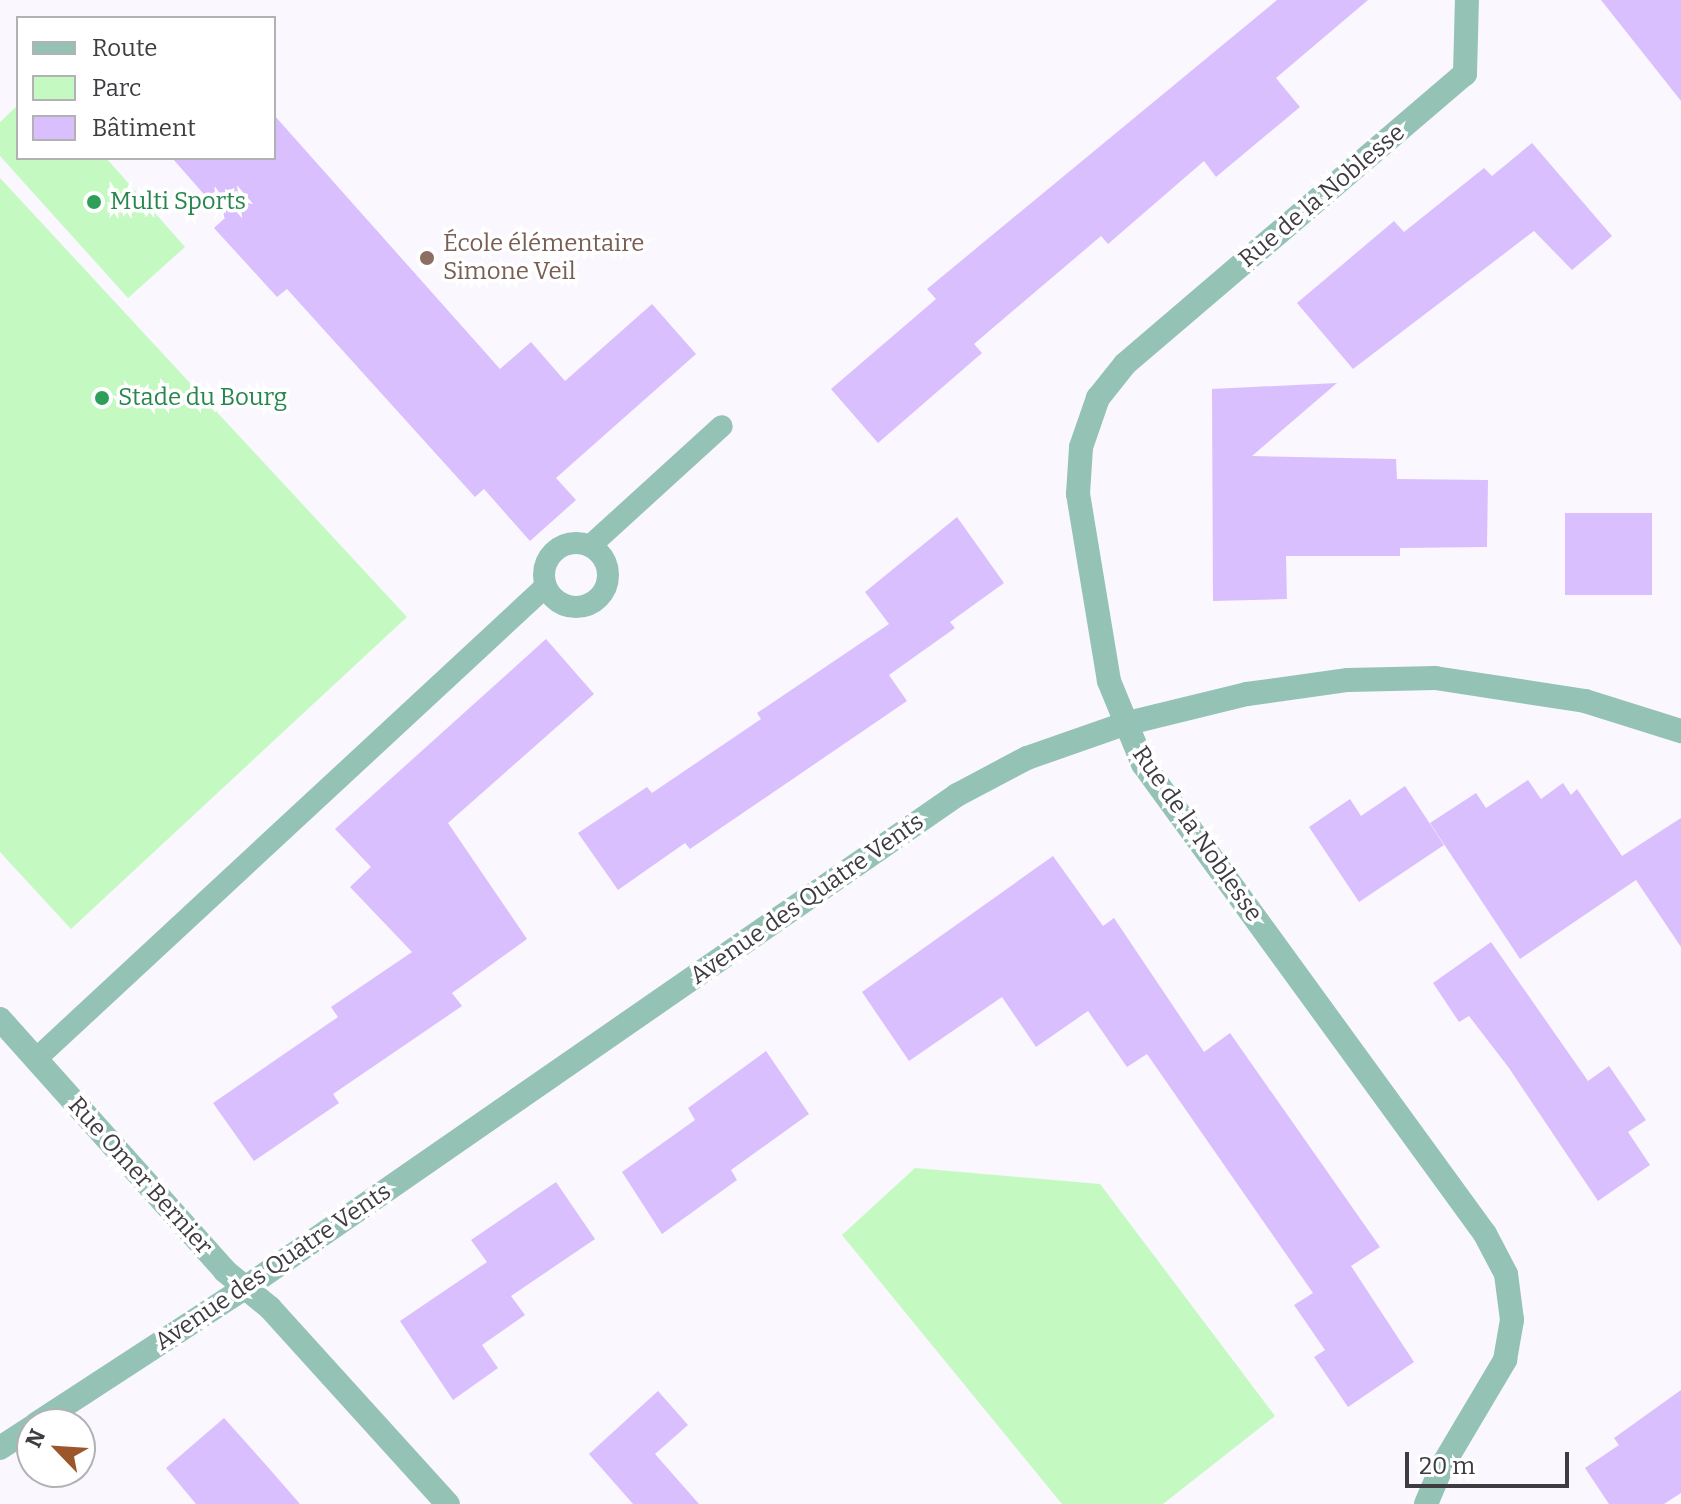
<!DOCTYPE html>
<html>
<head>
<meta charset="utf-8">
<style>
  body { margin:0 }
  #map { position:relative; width:1681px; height:1504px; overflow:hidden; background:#faf7fe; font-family:Bitter,serif }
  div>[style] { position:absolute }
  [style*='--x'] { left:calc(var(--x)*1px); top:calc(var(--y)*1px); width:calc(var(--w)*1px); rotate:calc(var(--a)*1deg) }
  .green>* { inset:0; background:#c4f9c1 }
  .building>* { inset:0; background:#dabffe; transform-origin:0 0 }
  .service>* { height:22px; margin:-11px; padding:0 11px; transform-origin:11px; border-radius:11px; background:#94c2b5 }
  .service>.ring { margin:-11px; padding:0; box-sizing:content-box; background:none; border:22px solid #94c2b5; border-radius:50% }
  .minor>* { height:24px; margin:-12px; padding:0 12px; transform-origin:12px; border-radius:12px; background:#94c2b5 }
  .dots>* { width:22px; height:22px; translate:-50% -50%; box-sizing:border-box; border:4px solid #fff; border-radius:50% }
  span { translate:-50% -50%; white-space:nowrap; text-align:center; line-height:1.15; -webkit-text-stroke:7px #fff; paint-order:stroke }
  .street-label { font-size:24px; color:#3e3c40 }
  .leisure-label { font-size:24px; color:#27864d }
  .left { translate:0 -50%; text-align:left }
  .education-label { font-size:24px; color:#785e54 }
  .legend { position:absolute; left:16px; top:16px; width:260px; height:144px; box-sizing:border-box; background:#fff; border:2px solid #b2b1b3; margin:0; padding:10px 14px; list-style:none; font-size:24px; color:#3e3c40 }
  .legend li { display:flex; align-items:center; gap:16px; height:40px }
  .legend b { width:40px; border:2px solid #b2b1b3 }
  .north { position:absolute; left:16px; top:1408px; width:80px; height:80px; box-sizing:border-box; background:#fff; border:2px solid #b2b1b3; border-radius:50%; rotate:295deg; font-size:22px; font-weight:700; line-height:32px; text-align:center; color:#3e3c40 }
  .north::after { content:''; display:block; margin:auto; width:28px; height:36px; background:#9b5729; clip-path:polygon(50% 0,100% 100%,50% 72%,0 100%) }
  .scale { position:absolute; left:1405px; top:1452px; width:164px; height:36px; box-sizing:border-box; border:4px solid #3e3c40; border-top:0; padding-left:10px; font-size:24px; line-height:28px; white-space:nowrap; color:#3e3c40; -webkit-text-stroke:6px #fff; paint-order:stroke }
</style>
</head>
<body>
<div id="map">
  <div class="green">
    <i style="clip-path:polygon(18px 105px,18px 158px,106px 158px,185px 247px,128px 298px,0 156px,0 122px)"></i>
    <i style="clip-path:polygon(0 178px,407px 617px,71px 929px,0 852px)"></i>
    <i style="clip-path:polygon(915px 1168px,1100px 1184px,1275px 1416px,1163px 1504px,1062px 1504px,842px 1235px)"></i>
  </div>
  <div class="building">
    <i style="clip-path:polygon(1277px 0,1368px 0,1276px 78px,1300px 107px,1216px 177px,1204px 161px,1108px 244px,1101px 236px,974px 344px,982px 353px,878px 443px,831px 389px,936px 299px,927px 289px)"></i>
    <i style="clip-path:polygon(1601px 0,1681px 0,1681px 101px)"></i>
    <i style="clip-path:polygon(274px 115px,500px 369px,531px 342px,565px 381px,652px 304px,696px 354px,556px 478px,576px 500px,530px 541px,484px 489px,475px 497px,287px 289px,277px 297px,214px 228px,225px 218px,172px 158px,274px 158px)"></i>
    <i style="clip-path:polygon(1532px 143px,1612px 236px,1572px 270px,1534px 231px,1353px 369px,1297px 303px,1394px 221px,1404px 232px,1484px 168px,1492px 176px)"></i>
    <i style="clip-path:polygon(1337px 383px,1252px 456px,1396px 459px,1397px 479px,1488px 480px,1487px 547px,1400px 548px,1400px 556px,1286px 556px,1287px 599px,1213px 601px,1212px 389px)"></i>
    <i style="left:1565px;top:513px;width:87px;height:82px"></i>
    <i style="clip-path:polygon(957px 517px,1004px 583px,950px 622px,955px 628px,889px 675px,907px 701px,690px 849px,685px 843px,618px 890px,578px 833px,647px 787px,652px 793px,761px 719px,757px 713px,889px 624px,865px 592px)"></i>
    <i style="clip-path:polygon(546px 639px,594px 694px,448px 823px,527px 939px,452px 993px,462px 1006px,333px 1094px,339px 1103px,254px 1161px,213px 1103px,338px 1017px,331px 1007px,412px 952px,350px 887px,371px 867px,335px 829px)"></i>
    <i style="clip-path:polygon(1528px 780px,1541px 799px,1563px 783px,1571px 795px,1577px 789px,1622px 856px,1681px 818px,1681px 947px,1636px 880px,1520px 959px,1430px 823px,1476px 793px,1486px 808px)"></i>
    <i style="clip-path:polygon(1405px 786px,1444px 845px,1359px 902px,1309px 827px,1350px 799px,1361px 816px)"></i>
    <i style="clip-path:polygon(1053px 856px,1103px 926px,1114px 918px,1204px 1052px,1230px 1033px,1380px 1247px,1351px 1266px,1414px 1362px,1348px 1407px,1314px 1357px,1325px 1350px,1294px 1305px,1313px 1293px,1147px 1054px,1127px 1067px,1088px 1011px,1036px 1047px,1002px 997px,909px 1061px,862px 992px)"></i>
    <i style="clip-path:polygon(1491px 942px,1588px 1081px,1609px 1066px,1646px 1120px,1628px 1132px,1650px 1165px,1598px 1201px,1509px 1068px,1469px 1016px,1459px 1022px,1433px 983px)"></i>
    <i style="clip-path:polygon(766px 1051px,809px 1114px,731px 1170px,737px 1180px,662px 1234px,622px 1172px,695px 1120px,688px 1108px)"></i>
    <i style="clip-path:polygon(556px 1182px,595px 1239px,511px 1296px,525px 1315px,482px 1345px,498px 1368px,453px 1400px,400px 1321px,487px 1262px,471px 1240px)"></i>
    <i style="clip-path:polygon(1681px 1390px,1681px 1493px,1664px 1504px,1609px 1504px,1585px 1468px,1619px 1445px,1614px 1438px)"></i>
    <i style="clip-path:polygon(658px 1391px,688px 1425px,655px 1454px,699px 1504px,633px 1504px,589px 1454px)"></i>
    <i style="clip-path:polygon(224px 1418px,266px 1465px,300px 1504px,196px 1504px,166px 1468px)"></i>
  </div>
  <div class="service">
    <i class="ring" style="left:544px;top:543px;width:42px;height:42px"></i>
    <i style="--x:590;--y:546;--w:178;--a:-42.3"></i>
    <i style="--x:36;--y:1059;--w:694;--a:-42.84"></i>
  </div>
  <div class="minor">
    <i style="--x:0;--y:1019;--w:338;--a:48.2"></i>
    <i style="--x:225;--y:1271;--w:58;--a:39.4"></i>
    <i style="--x:270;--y:1308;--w:265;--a:47.8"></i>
    <i style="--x:36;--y:1424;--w:249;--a:-33.1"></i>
    <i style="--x:245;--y:1288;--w:866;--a:-34.7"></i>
    <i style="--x:957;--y:795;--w:79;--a:-27.9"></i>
    <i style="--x:1027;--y:758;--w:103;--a:-19.3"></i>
    <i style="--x:1124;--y:724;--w:127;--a:-13.7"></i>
    <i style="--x:1247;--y:694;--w:102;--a:-7.9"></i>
    <i style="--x:1348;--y:680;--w:87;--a:-1.3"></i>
    <i style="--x:1435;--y:678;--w:152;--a:8.7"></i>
    <i style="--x:1585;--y:701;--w:101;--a:17.4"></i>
    <i style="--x:0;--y:1448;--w:38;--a:-33"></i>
    <i style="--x:1426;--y:1504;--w:39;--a:-67"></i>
    <i style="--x:1441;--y:1468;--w:126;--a:-59.3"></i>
    <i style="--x:1505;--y:1360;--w:41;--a:-80.1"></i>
    <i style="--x:1512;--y:1320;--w:46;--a:-97.4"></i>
    <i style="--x:1506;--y:1274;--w:45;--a:-117.7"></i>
    <i style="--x:1485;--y:1234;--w:581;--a:-126.04"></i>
    <i style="--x:1143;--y:764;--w:90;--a:-112.3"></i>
    <i style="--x:1109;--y:681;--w:190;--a:-99.4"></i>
    <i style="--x:1078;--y:494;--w:47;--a:-86.3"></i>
    <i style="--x:1081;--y:447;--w:52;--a:-70.9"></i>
    <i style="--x:1098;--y:398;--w:43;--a:-51.5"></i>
    <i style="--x:1125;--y:364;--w:447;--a:-40.5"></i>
    <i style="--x:1465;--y:74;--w:74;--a:-88.5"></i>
  </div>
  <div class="dots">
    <i style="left:94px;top:202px;background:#2e9e5b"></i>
    <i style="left:427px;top:258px;background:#8d6e63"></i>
    <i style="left:102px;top:398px;background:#2e9e5b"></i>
  </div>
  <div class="street-label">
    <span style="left:1322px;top:196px;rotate:-40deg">Rue de la Noblesse</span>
    <span style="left:1197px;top:834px;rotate:55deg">Rue de la Noblesse</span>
    <span style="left:807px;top:899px;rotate:-35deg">Avenue des Quatre Vents</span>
    <span style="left:140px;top:1176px;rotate:48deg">Rue Omer Bernier</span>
    <span style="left:273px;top:1267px;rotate:-34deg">Avenue des Quatre Vents</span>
  </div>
  <div class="leisure-label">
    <span class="left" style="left:110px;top:202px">Multi Sports</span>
    <span class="left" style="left:118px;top:398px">Stade du Bourg</span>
  </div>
  <div class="education-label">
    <span class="left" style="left:443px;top:258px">École élémentaire<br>Simone Veil</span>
  </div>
  <ul class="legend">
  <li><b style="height:10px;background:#94c2b5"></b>Route</li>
  <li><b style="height:22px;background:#c4f9c1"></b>Parc</li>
  <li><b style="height:22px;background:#dabffe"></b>Bâtiment</li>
  </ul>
  <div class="north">N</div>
  <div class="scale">20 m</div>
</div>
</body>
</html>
